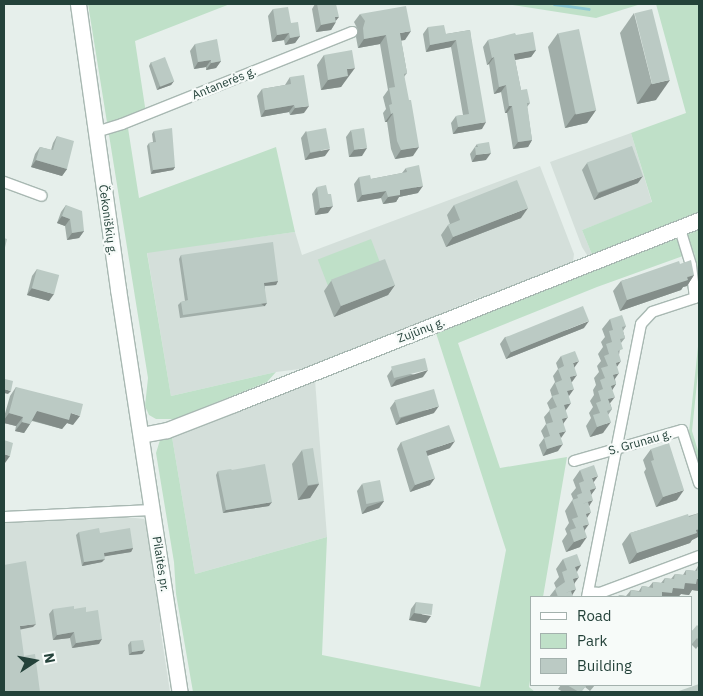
<!DOCTYPE html>
<html>
<head>
<meta charset="utf-8">
<style>
  body { margin:0 }
  #map { position:relative; width:703px; height:696px; overflow:hidden; background:#e6efeb; font-family:"IBM Plex Sans",sans-serif }
  div>[style] { position:absolute }
  [style*='--x'] { left:calc(var(--x)*1px); top:calc(var(--y)*1px); width:calc(var(--w)*1px); rotate:calc(var(--a)*1deg) }
  .built>* { inset:0; background:#d4dfda }
  .green>* { inset:0; background:#bfe0c8; transform-origin:0 0 }
  .stream>* { height:3px; margin:-1.5px; padding:0 1.5px; transform-origin:1.5px; border-radius:1.5px; background:#8ec9d4 }
  .roads { filter:drop-shadow(1px 0 #a8b8b2) drop-shadow(-1px 0 #a8b8b2) drop-shadow(0 1px #a8b8b2) drop-shadow(0 -1px #a8b8b2) }
  .street>* { height:10px; margin:-5px; padding:0 5px; transform-origin:5px; border-radius:5px; background:#fff }
  .secondary>* { height:15px; margin:-7.5px; padding:0 7.5px; transform-origin:7.5px; border-radius:7.5px; background:#fff }
  .wall>* { inset:0; background:#a1aea9 }
  .shaded-wall>* { inset:0; background:#838d89; transform-origin:0 0 }
  .building>* { inset:0; background:#bbcac4; transform-origin:0 0 }
  span { translate:-50% -50%; white-space:nowrap; text-align:center; line-height:1.15; -webkit-text-stroke:4.5px #f7fbf9; paint-order:stroke }
  .street-label { font-size:12px; color:#24423a }
  .frame { position:absolute; inset:0; border:5px solid #24423a; pointer-events:none }
  .legend { position:absolute; left:530px; top:596px; width:162px; height:90px; box-sizing:border-box; background:#f7fbf9; border:1px solid #a3b1ad; margin:0; padding:6px 9px; list-style:none; font-size:15px; color:#24423a }
  .legend li { display:flex; align-items:center; gap:10px; height:25px }
  .legend b { width:25px; border:1px solid #a3b1ad }
  .north { position:absolute; left:10px; top:636px; width:50px; height:50px; -webkit-text-stroke:4px #f7fbf9; paint-order:stroke; rotate:79deg; font-size:14px; font-weight:700; line-height:20px; text-align:center; color:#24423a }
  .north::after { content:''; display:block; margin:auto; width:18px; height:22px; background:#24423a; clip-path:polygon(50% 0,100% 100%,50% 72%,0 100%) }
</style>
</head>
<body>
<div id="map">
  <div class="built">
    <i style="clip-path:polygon(631px 133px,652px 203px,582px 230px,593px 257px,587px 255px,582px 247px,550px 162px)"></i>
    <i style="clip-path:polygon(540px 166px,574px 254px,573px 262px,513px 289px,478px 298px,447px 311px,424px 325px,308px 368px,276px 372px,171px 396px,147px 252px,295px 232px,302px 255px)"></i>
    <i style="clip-path:polygon(315px 380px,327px 537px,195px 574px,172px 437px)"></i>
    <i style="clip-path:polygon(118px 516px,144px 519px,148px 522px,160px 594px,160px 627px,170px 692px,4px 692px,4px 523px)"></i>
  </div>
  <div class="green">
    <i style="clip-path:polygon(88px 4px,230px 4px,135px 41px,147px 120px,128px 128px,139px 198px,276px 147px,295px 232px,147px 253px,171px 396px,276px 372px,267px 382px,174px 419px,156px 419px,149px 415px,145px 406px,148px 378px)"></i>
    <i style="clip-path:polygon(507px 4px,641px 4px,596px 18px)"></i>
    <i style="clip-path:polygon(656px 4px,699px 4px,699px 214px,593px 257px,582px 230px,652px 202px,631px 133px,686px 113px)"></i>
    <i style="clip-path:polygon(699px 230px,699px 279px,694px 252px,597px 287px,458px 343px,500px 468px,567px 457px,543px 597px,532px 597px,532px 668px,529px 687px,535px 692px,193px 692px,176px 594px,174px 562px,156px 453px,160px 440px,172px 437px,195px 574px,327px 537px,322px 655px,480px 687px,506px 550px,436px 333px)"></i>
    <i style="left:371px;top:239px;width:28px;height:57px;rotate:69deg"></i>
    <i style="clip-path:polygon(699px 337px,699px 363px,692px 431px,699px 454px,699px 467px,689px 432px)"></i>
  </div>
  <div class="stream">
    <i style="--x:554;--y:4;--w:35;--a:8"></i>
  </div>
  <div class="roads">
    <div class="street">
      <i style="--x:96;--y:132;--w:27;--a:-17"></i>
      <i style="--x:122;--y:124;--w:248;--a:-21.8"></i>
      <i style="--x:4;--y:182;--w:40;--a:20.2"></i>
      <i style="--x:574;--y:461;--w:112;--a:-16"></i>
      <i style="--x:682;--y:430;--w:56;--a:72.2"></i>
      <i style="--x:4;--y:517;--w:148;--a:-2.7"></i>
      <i style="--x:588;--y:592;--w:12;--a:5"></i>
      <i style="--x:600;--y:593;--w:106;--a:-20.5"></i>
      <i style="--x:587;--y:597;--w:278;--a:-78.8"></i>
      <i style="--x:641;--y:324;--w:16;--a:-47"></i>
      <i style="--x:652;--y:312;--w:45;--a:-18"></i>
      <i style="--x:695;--y:298;--w:33;--a:-97"></i>
      <i style="--x:691;--y:265;--w:39;--a:-107"></i>
    </div>
    <div class="secondary">
      <i style="--x:78;--y:4;--w:288;--a:82"></i>
      <i style="--x:118;--y:289;--w:408;--a:81.3"></i>
      <i style="--x:141;--y:435;--w:26;--a:-11"></i>
      <i style="--x:167;--y:430;--w:72;--a:-21.2"></i>
      <i style="--x:234;--y:404;--w:500;--a:-21.59"></i>
    </div>
  </div>
  <div class="wall">
    <i style="clip-path:polygon(315px 4px,332px 4px,336px 21px,331px 30px,316px 32px,312px 9px)"></i>
    <i style="clip-path:polygon(273px 9px,291px 23px,300px 36px,295px 43px,285px 45px,284px 40px,272px 42px,268px 16px)"></i>
    <i style="clip-path:polygon(634px 13px,656px 100px,637px 104px,620px 33px)"></i>
    <i style="clip-path:polygon(360px 14px,405px 40px,401px 40px,407px 73px,404px 77px,413px 156px,395px 159px,391px 149px,387px 122px,385px 122px,383px 113px,386px 109px,383px 97px,388px 90px,380px 44px,358px 48px,356px 37px,358px 30px,354px 22px)"></i>
    <i style="clip-path:polygon(428px 27px,446px 34px,470px 30px,482px 129px,453px 134px,451px 123px,456px 116px,463px 115px,451px 47px,426px 52px,423px 34px)"></i>
    <i style="clip-path:polygon(558px 33px,596px 110px,587px 123px,565px 128px,548px 47px)"></i>
    <i style="clip-path:polygon(516px 35px,536px 50px,531px 57px,515px 60px,521px 90px,530px 103px,527px 107px,532px 140px,528px 147px,513px 149px,507px 113px,505px 113px,501px 92px,494px 94px,489px 64px,487px 65px,483px 47px,488px 40px)"></i>
    <i style="clip-path:polygon(195px 44px,221px 61px,216px 68px,206px 70px,206px 67px,194px 69px,190px 51px)"></i>
    <i style="clip-path:polygon(324px 55px,347px 78px,346px 79px,341px 87px,321px 90px,317px 65px)"></i>
    <i style="clip-path:polygon(151px 62px,174px 81px,171px 85px,157px 90px,149px 66px)"></i>
    <i style="clip-path:polygon(290px 77px,304px 113px,290px 115px,289px 112px,261px 117px,257px 96px,262px 89px,285px 85px)"></i>
    <i style="clip-path:polygon(351px 130px,362px 156px,349px 157px,346px 137px)"></i>
    <i style="clip-path:polygon(154px 131px,175px 167px,173px 170px,151px 174px,147px 146px,149px 143px,153px 142px,152px 134px)"></i>
    <i style="clip-path:polygon(306px 131px,325px 156px,305px 160px,301px 138px)"></i>
    <i style="clip-path:polygon(57px 136px,67px 169px,62px 176px,31px 167px,35px 154px,40px 147px,51px 150px,53px 143px)"></i>
    <i style="clip-path:polygon(477px 144px,486px 160px,472px 162px,470px 154px)"></i>
    <i style="clip-path:polygon(587px 163px,638px 183px,594px 200px,582px 170px)"></i>
    <i style="clip-path:polygon(406px 168px,418px 193px,399px 197px,396px 202px,383px 204px,381px 198px,357px 202px,354px 184px,359px 177px,371px 179px,402px 173px)"></i>
    <i style="clip-path:polygon(317px 187px,328px 213px,315px 215px,312px 194px)"></i>
    <i style="clip-path:polygon(66px 205px,84px 231px,79px 238px,67px 240px,65px 226px,57px 223px,61px 212px)"></i>
    <i style="clip-path:polygon(454px 205px,521px 218px,446px 247px,441px 235px,448px 225px,450px 224px,447px 215px)"></i>
    <i style="clip-path:polygon(181px 255px,278px 281px,276px 285px,265px 286px,265px 306px,180px 318px,178px 305px,181px 302px,185px 301px,179px 259px)"></i>
    <i style="clip-path:polygon(680px 264px,694px 275px,687px 286px,683px 287px,681px 290px,620px 311px,613px 291px,621px 281px)"></i>
    <i style="clip-path:polygon(37px 269px,49px 301px,27px 295px,32px 276px)"></i>
    <i style="clip-path:polygon(331px 281px,395px 285px,388px 295px,334px 317px,324px 291px)"></i>
    <i style="clip-path:polygon(610px 319px,626px 326px,623px 331px,625px 338px,621px 343px,615px 379px,616px 384px,612px 390px,610px 403px,612px 409px,608px 415px,603px 433px,590px 437px,586px 426px,591px 418px,589px 413px,593px 407px,590px 401px,594px 395px,593px 390px,596px 385px,594px 378px,599px 372px,597px 366px,601px 361px,598px 354px,603px 347px,601px 342px,605px 337px,602px 329px)"></i>
    <i style="clip-path:polygon(584px 328px,506px 359px,500px 344px,505px 337px)"></i>
    <i style="clip-path:polygon(561px 356px,574px 368px,558px 451px,543px 456px,539px 445px,544px 438px,541px 431px,546px 424px,544px 417px,550px 410px,547px 403px,552px 397px,550px 390px,555px 382px,553px 376px,558px 369px,556px 363px)"></i>
    <i style="clip-path:polygon(392px 369px,423px 377px,391px 387px,387px 376px)"></i>
    <i style="clip-path:polygon(16px 387px,73px 425px,67px 423px,62px 429px,32px 421px,24px 433px,15px 431px,16px 426px,4px 423px,4px 417px,10px 396px)"></i>
    <i style="clip-path:polygon(395px 401px,434px 413px,396px 425px,390px 408px)"></i>
    <i style="clip-path:polygon(401px 442px,450px 448px,427px 456px,430px 485px,410px 492px,397px 449px)"></i>
    <i style="clip-path:polygon(651px 449px,677px 500px,656px 507px,644px 472px,646px 469px,643px 460px)"></i>
    <i style="clip-path:polygon(302px 450px,319px 484px,310px 498px,298px 500px,292px 464px)"></i>
    <i style="clip-path:polygon(580px 470px,594px 483px,596px 488px,591px 495px,585px 530px,580px 547px,566px 552px,562px 541px,567px 534px,565px 529px,569px 523px,565px 511px,573px 499px,571px 494px,576px 488px,573px 480px)"></i>
    <i style="clip-path:polygon(218px 471px,269px 506px,223px 513px,216px 475px)"></i>
    <i style="clip-path:polygon(362px 484px,384px 501px,379px 508px,362px 514px,357px 491px)"></i>
    <i style="clip-path:polygon(699px 513px,699px 536px,698px 537px,692px 540px,690px 543px,629px 564px,622px 544px,630px 533px)"></i>
    <i style="clip-path:polygon(79px 532px,100px 533px,133px 548px,131px 552px,104px 556px,102px 562px,82px 566px,76px 535px)"></i>
    <i style="clip-path:polygon(563px 559px,581px 565px,577px 572px,572px 595px,573px 597px,549px 597px,556px 588px,554px 583px,559px 577px,556px 569px)"></i>
    <i style="clip-path:polygon(698px 566px,699px 566px,699px 591px,692px 590px,689px 595px,681px 594px,678px 597px,618px 597px,619px 595px,626px 596px,631px 590px,639px 591px,642px 586px,649px 587px,653px 582px,661px 583px,665px 578px,671px 579px,675px 574px,683px 575px,686px 570px,695px 571px)"></i>
    <i style="clip-path:polygon(416px 602px,426px 623px,409px 620px,411px 609px)"></i>
    <i style="clip-path:polygon(53px 609px,74px 609px,86px 612px,99px 644px,72px 648px,70px 638px,53px 640px,49px 614px)"></i>
    <i style="clip-path:polygon(699px 627px,699px 645px,696px 649px,692px 645px,692px 631px)"></i>
    <i style="clip-path:polygon(131px 641px,145px 650px,142px 654px,129px 655px,128px 645px)"></i>
    <i style="clip-path:polygon(561px 685px,595px 685px,590px 691px,585px 687px,581px 692px,563px 692px,558px 689px)"></i>
  </div>
  <div class="shaded-wall">
    <i style="clip-path:polygon(335px 17px,339px 17px,334px 23px,336px 22px,331px 30px,316px 32px,321px 25px)"></i>
    <i style="clip-path:polygon(411px 31px,405px 40px,394px 42px,400px 33px)"></i>
    <i style="clip-path:polygon(289px 33px,284px 40px,272px 42px,277px 35px)"></i>
    <i style="clip-path:polygon(386px 35px,380px 44px,358px 48px,364px 39px)"></i>
    <i style="clip-path:polygon(300px 36px,295px 43px,285px 45px,290px 38px)"></i>
    <i style="clip-path:polygon(456px 40px,451px 47px,426px 52px,430px 45px)"></i>
    <i style="clip-path:polygon(536px 50px,531px 57px,509px 61px,514px 54px)"></i>
    <i style="clip-path:polygon(494px 57px,489px 64px,487px 65px,492px 58px)"></i>
    <i style="clip-path:polygon(211px 60px,206px 67px,194px 69px,198px 62px)"></i>
    <i style="clip-path:polygon(221px 61px,216px 68px,206px 70px,211px 63px)"></i>
    <i style="clip-path:polygon(355px 68px,341px 87px,321px 90px,328px 80px,347px 69px)"></i>
    <i style="clip-path:polygon(670px 80px,656px 100px,637px 104px,651px 84px)"></i>
    <i style="clip-path:polygon(174px 81px,171px 85px,157px 90px,160px 86px)"></i>
    <i style="clip-path:polygon(506px 85px,501px 92px,494px 94px,499px 87px)"></i>
    <i style="clip-path:polygon(294px 105px,289px 112px,261px 117px,265px 110px)"></i>
    <i style="clip-path:polygon(309px 106px,304px 113px,290px 115px,295px 108px)"></i>
    <i style="clip-path:polygon(509px 106px,512px 106px,507px 113px,505px 113px)"></i>
    <i style="clip-path:polygon(596px 110px,587px 123px,565px 128px,575px 114px)"></i>
    <i style="clip-path:polygon(393px 113px,387px 122px,385px 122px,391px 114px)"></i>
    <i style="clip-path:polygon(486px 122px,482px 129px,453px 134px,458px 127px)"></i>
    <i style="clip-path:polygon(532px 140px,528px 147px,513px 149px,518px 142px)"></i>
    <i style="clip-path:polygon(419px 147px,413px 156px,395px 159px,401px 150px)"></i>
    <i style="clip-path:polygon(367px 148px,362px 156px,349px 157px,354px 150px)"></i>
    <i style="clip-path:polygon(330px 149px,325px 156px,305px 160px,310px 153px)"></i>
    <i style="clip-path:polygon(491px 153px,486px 160px,472px 162px,476px 155px)"></i>
    <i style="clip-path:polygon(36px 160px,67px 169px,62px 176px,31px 167px)"></i>
    <i style="clip-path:polygon(175px 167px,173px 170px,151px 174px,153px 170px)"></i>
    <i style="clip-path:polygon(643px 176px,638px 183px,594px 200px,599px 193px)"></i>
    <i style="clip-path:polygon(423px 186px,418px 193px,399px 197px,396px 202px,383px 204px,388px 197px,400px 190px)"></i>
    <i style="clip-path:polygon(386px 191px,381px 198px,357px 202px,362px 195px)"></i>
    <i style="clip-path:polygon(333px 206px,328px 213px,315px 215px,320px 208px)"></i>
    <i style="clip-path:polygon(528px 208px,521px 218px,446px 247px,453px 237px)"></i>
    <i style="clip-path:polygon(62px 216px,70px 219px,65px 226px,57px 223px)"></i>
    <i style="clip-path:polygon(84px 231px,79px 238px,67px 240px,72px 233px)"></i>
    <i style="clip-path:polygon(694px 275px,687px 286px,683px 287px,681px 290px,620px 311px,627px 300px)"></i>
    <i style="clip-path:polygon(278px 281px,276px 285px,262px 286px,264px 283px)"></i>
    <i style="clip-path:polygon(395px 285px,388px 295px,334px 317px,341px 306px)"></i>
    <i style="clip-path:polygon(32px 288px,54px 294px,49px 301px,27px 295px)"></i>
    <i style="left:267px;top:303px;width:4px;height:85px;rotate:124deg"></i>
    <i style="clip-path:polygon(589px 321px,584px 328px,506px 359px,511px 352px)"></i>
    <i style="clip-path:polygon(579px 361px,574px 368px,573px 363px)"></i>
    <i style="clip-path:polygon(621px 361px,614px 371px,616px 363px)"></i>
    <i style="clip-path:polygon(428px 370px,423px 377px,391px 387px,396px 380px)"></i>
    <i style="clip-path:polygon(619px 373px,612px 383px,613px 375px)"></i>
    <i style="clip-path:polygon(577px 375px,572px 382px,565px 384px,570px 377px)"></i>
    <i style="clip-path:polygon(616px 384px,609px 395px,611px 386px)"></i>
    <i style="clip-path:polygon(4px 389px,11px 391px,8px 394px,4px 393px)"></i>
    <i style="clip-path:polygon(574px 389px,569px 396px,567px 391px)"></i>
    <i style="clip-path:polygon(615px 397px,607px 407px,608px 399px)"></i>
    <i style="clip-path:polygon(571px 403px,566px 410px,559px 412px,564px 405px)"></i>
    <i style="clip-path:polygon(439px 406px,434px 413px,396px 425px,401px 418px)"></i>
    <i style="clip-path:polygon(37px 411px,71px 413px,80px 416px,73px 425px,67px 423px,62px 429px,31px 420px)"></i>
    <i style="clip-path:polygon(9px 413px,23px 417px,16px 426px,4px 423px,4px 420px)"></i>
    <i style="clip-path:polygon(568px 417px,563px 424px,562px 419px)"></i>
    <i style="clip-path:polygon(22px 422px,30px 424px,24px 433px,15px 431px)"></i>
    <i style="clip-path:polygon(611px 422px,603px 433px,590px 437px,597px 427px)"></i>
    <i style="clip-path:polygon(566px 431px,561px 438px,559px 433px)"></i>
    <i style="clip-path:polygon(455px 441px,450px 448px,421px 458px,426px 451px)"></i>
    <i style="clip-path:polygon(563px 444px,558px 451px,543px 456px,547px 449px)"></i>
    <i style="clip-path:polygon(4px 454px,10px 456px,5px 463px,4px 463px)"></i>
    <i style="clip-path:polygon(598px 476px,591px 486px,592px 478px)"></i>
    <i style="clip-path:polygon(435px 478px,430px 485px,410px 492px,415px 485px)"></i>
    <i style="clip-path:polygon(319px 484px,310px 498px,298px 500px,308px 486px)"></i>
    <i style="clip-path:polygon(596px 488px,588px 499px,590px 490px)"></i>
    <i style="clip-path:polygon(684px 490px,677px 500px,656px 507px,663px 497px)"></i>
    <i style="clip-path:polygon(593px 500px,586px 511px,582px 504px)"></i>
    <i style="clip-path:polygon(384px 501px,379px 508px,362px 514px,367px 507px)"></i>
    <i style="clip-path:polygon(272px 502px,269px 506px,223px 513px,226px 510px)"></i>
    <i style="clip-path:polygon(591px 512px,584px 522px,586px 514px)"></i>
    <i style="clip-path:polygon(589px 524px,582px 534px,583px 526px)"></i>
    <i style="clip-path:polygon(699px 529px,699px 536px,698px 537px,692px 540px,690px 543px,629px 564px,637px 553px)"></i>
    <i style="clip-path:polygon(587px 537px,580px 547px,566px 552px,574px 542px)"></i>
    <i style="clip-path:polygon(133px 548px,131px 552px,101px 557px,104px 553px)"></i>
    <i style="clip-path:polygon(105px 559px,102px 562px,82px 566px,84px 562px)"></i>
    <i style="clip-path:polygon(581px 565px,574px 575px,575px 567px)"></i>
    <i style="clip-path:polygon(579px 577px,571px 588px,573px 579px)"></i>
    <i style="clip-path:polygon(697px 579px,699px 579px,699px 591px,692px 590px,689px 595px,681px 594px,678px 597px,659px 597px,662px 592px)"></i>
    <i style="clip-path:polygon(576px 589px,571px 597px,565px 593px)"></i>
    <i style="clip-path:polygon(414px 613px,431px 616px,426px 623px,409px 620px)"></i>
    <i style="clip-path:polygon(36px 624px,33px 627px,18px 630px,20px 626px)"></i>
    <i style="clip-path:polygon(74px 632px,70px 638px,53px 640px,57px 635px)"></i>
    <i style="clip-path:polygon(102px 639px,99px 644px,72px 648px,76px 643px)"></i>
    <i style="clip-path:polygon(145px 650px,142px 654px,129px 655px,132px 652px)"></i>
  </div>
  <div class="building">
    <i style="clip-path:polygon(317px 4px,332px 4px,333px 5px,336px 4px,339px 17px,335px 17px,336px 22px,321px 25px)"></i>
    <i style="clip-path:polygon(406px 6px,411px 31px,400px 33px,407px 73px,404px 74px,409px 100px,411px 100px,419px 147px,401px 150px,397px 141px,393px 113px,391px 114px,389px 105px,392px 104px,389px 88px,395px 87px,386px 35px,364px 39px,363px 28px,365px 21px,360px 14px)"></i>
    <i style="clip-path:polygon(288px 7px,291px 23px,298px 22px,300px 36px,290px 38px,289px 33px,277px 35px,273px 9px)"></i>
    <i style="left:652px;top:9px;width:73px;height:18px;rotate:76deg"></i>
    <i style="clip-path:polygon(444px 25px,446px 34px,470px 30px,486px 122px,458px 127px,456px 116px,469px 114px,456px 40px,430px 45px,428px 27px)"></i>
    <i style="left:579px;top:29px;width:83px;height:21px;rotate:78deg"></i>
    <i style="clip-path:polygon(533px 32px,536px 50px,514px 54px,521px 90px,527px 89px,530px 103px,527px 103px,532px 140px,518px 142px,512px 106px,509px 106px,506px 85px,499px 87px,494px 57px,492px 58px,488px 40px,515px 33px,516px 35px)"></i>
    <i style="clip-path:polygon(217px 39px,221px 61px,211px 63px,211px 60px,198px 62px,195px 44px)"></i>
    <i style="clip-path:polygon(352px 50px,355px 68px,347px 69px,348px 76px,328px 80px,324px 55px)"></i>
    <i style="left:165px;top:57px;width:26px;height:15px;rotate:69deg"></i>
    <i style="clip-path:polygon(304px 75px,309px 106px,295px 108px,294px 105px,265px 110px,262px 89px,291px 84px,290px 77px)"></i>
    <i style="clip-path:polygon(172px 128px,175px 167px,153px 170px,149px 143px,156px 142px,154px 131px)"></i>
    <i style="left:326px;top:128px;width:21px;height:20px;rotate:79deg"></i>
    <i style="left:364px;top:128px;width:20px;height:13px;rotate:81deg"></i>
    <i style="clip-path:polygon(57px 136px,74px 141px,67px 169px,36px 160px,40px 147px,53px 150px)"></i>
    <i style="clip-path:polygon(489px 142px,491px 153px,476px 155px,475px 147px,478px 147px,477px 144px)"></i>
    <i style="left:632px;top:146px;width:32px;height:48px;rotate:70deg"></i>
    <i style="clip-path:polygon(419px 165px,423px 186px,400px 190px,400px 195px,388px 197px,386px 191px,362px 195px,359px 177px,370px 175px,371px 179px,407px 172px,406px 168px)"></i>
    <i style="clip-path:polygon(517px 180px,528px 208px,453px 237px,448px 225px,460px 220px,454px 205px)"></i>
    <i style="clip-path:polygon(326px 185px,328px 194px,331px 194px,333px 206px,320px 208px,317px 187px)"></i>
    <i style="clip-path:polygon(66px 205px,82px 211px,84px 231px,72px 233px,70px 219px,62px 216px)"></i>
    <i style="clip-path:polygon(4px 238px,7px 239px,4px 252px)"></i>
    <i style="clip-path:polygon(273px 242px,278px 281px,264px 283px,267px 303px,183px 315px,181px 302px,188px 300px,181px 255px)"></i>
    <i style="left:385px;top:259px;width:28px;height:58px;rotate:69deg"></i>
    <i style="clip-path:polygon(691px 260px,694px 275px,687px 277px,688px 280px,627px 300px,621px 281px,679px 261px,680px 264px)"></i>
    <i style="left:37px;top:269px;width:23px;height:20px;rotate:15deg"></i>
    <i style="left:583px;top:306px;width:16px;height:84px;rotate:68deg"></i>
    <i style="clip-path:polygon(622px 315px,626px 326px,622px 327px,625px 338px,620px 339px,623px 349px,618px 351px,621px 361px,616px 363px,619px 373px,613px 375px,616px 384px,611px 386px,615px 397px,608px 399px,612px 409px,607px 411px,611px 422px,597px 427px,593px 415px,600px 413px,596px 403px,601px 401px,598px 391px,603px 389px,600px 380px,605px 378px,601px 368px,608px 366px,604px 356px,609px 354px,606px 344px,612px 342px,609px 331px,613px 330px,610px 319px)"></i>
    <i style="clip-path:polygon(575px 351px,579px 361px,573px 363px,577px 375px,570px 377px,574px 389px,567px 391px,571px 403px,564px 405px,568px 417px,562px 419px,566px 431px,559px 433px,563px 444px,547px 449px,544px 438px,550px 436px,546px 424px,553px 422px,549px 410px,557px 407px,552px 396px,559px 394px,555px 383px,562px 380px,558px 369px,564px 366px,561px 356px)"></i>
    <i style="left:425px;top:358px;width:12px;height:35px;rotate:76deg"></i>
    <i style="clip-path:polygon(5px 379px,13px 381px,11px 391px,4px 389px)"></i>
    <i style="clip-path:polygon(16px 387px,83px 404px,80px 416px,71px 413px,69px 420px,37px 411px,30px 424px,22px 422px,23px 417px,9px 413px)"></i>
    <i style="left:434px;top:389px;width:18px;height:41px;rotate:74deg"></i>
    <i style="clip-path:polygon(449px 425px,455px 441px,426px 451px,435px 478px,415px 485px,401px 442px)"></i>
    <i style="clip-path:polygon(4px 440px,13px 443px,10px 456px,4px 454px)"></i>
    <i style="clip-path:polygon(669px 443px,684px 490px,663px 497px,651px 461px,654px 460px,651px 449px)"></i>
    <i style="left:313px;top:448px;width:36px;height:11px;rotate:81deg"></i>
    <i style="clip-path:polygon(265px 464px,272px 502px,226px 510px,218px 471px,231px 469px,232px 470px)"></i>
    <i style="clip-path:polygon(594px 465px,598px 476px,592px 478px,596px 488px,590px 490px,593px 500px,582px 504px,588px 502px,591px 512px,586px 514px,589px 524px,583px 526px,587px 537px,574px 542px,570px 530px,576px 528px,572px 519px,578px 517px,572px 500px,578px 498px,577px 495px,582px 493px,579px 483px,584px 481px,580px 470px)"></i>
    <i style="left:380px;top:480px;width:21px;height:18px;rotate:79deg"></i>
    <i style="clip-path:polygon(699px 513px,699px 529px,696px 530px,697px 533px,637px 553px,630px 533px,688px 514px,689px 517px)"></i>
    <i style="clip-path:polygon(99px 528px,100px 533px,130px 528px,133px 548px,104px 553px,105px 559px,84px 562px,79px 532px)"></i>
    <i style="clip-path:polygon(577px 554px,581px 565px,575px 567px,579px 577px,573px 579px,576px 589px,565px 593px,571px 591px,573px 597px,558px 597px,555px 589px,565px 582px,562px 572px,567px 570px,563px 559px)"></i>
    <i style="clip-path:polygon(26px 561px,36px 624px,20px 626px,24px 656px,35px 654px,40px 692px,4px 692px,4px 565px)"></i>
    <i style="clip-path:polygon(698px 566px,699px 566px,699px 579px,697px 579px,696px 584px,685px 583px,684px 589px,673px 588px,672px 593px,662px 592px,662px 597px,651px 596px,651px 597px,619px 597px,619px 595px,630px 597px,631px 590px,641px 592px,642px 586px,653px 588px,653px 582px,664px 583px,665px 578px,674px 579px,675px 574px,686px 575px,686px 570px,697px 571px)"></i>
    <i style="left:416px;top:602px;width:17px;height:11px;rotate:7deg"></i>
    <i style="clip-path:polygon(74px 606px,74px 609px,86px 607px,86px 612px,98px 610px,102px 639px,76px 643px,74px 632px,57px 635px,53px 609px)"></i>
    <i style="clip-path:polygon(697px 625px,699px 627px,699px 640px,697px 638px,692px 644px,692px 631px)"></i>
    <i style="clip-path:polygon(143px 640px,145px 650px,132px 652px,131px 641px)"></i>
    <i style="clip-path:polygon(699px 684px,699px 692px,679px 692px,679px 691px)"></i>
    <i style="clip-path:polygon(567px 685px,587px 685px,581px 692px,579px 692px)"></i>
  </div>
  <div class="street-label">
    <span style="left:224px;top:83px;rotate:-22deg">Antanerės g.</span>
    <span style="left:108px;top:220px;rotate:82deg">Čekoniškių g.</span>
    <span style="left:421px;top:330px;rotate:-21deg">Zujūnų g.</span>
    <span style="left:640px;top:442px;rotate:-16deg">S. Grunau g.</span>
    <span style="left:161px;top:564px;rotate:81deg">Pilaitės pr.</span>
  </div>
  <div class="frame"></div>
  <ul class="legend">
  <li><b style="height:6px;background:#fff"></b>Road</li>
  <li><b style="height:14px;background:#bfe0c8"></b>Park</li>
  <li><b style="height:14px;background:#bbcac4"></b>Building</li>
  </ul>
  <div class="north">N</div>
</div>
</body>
</html>
